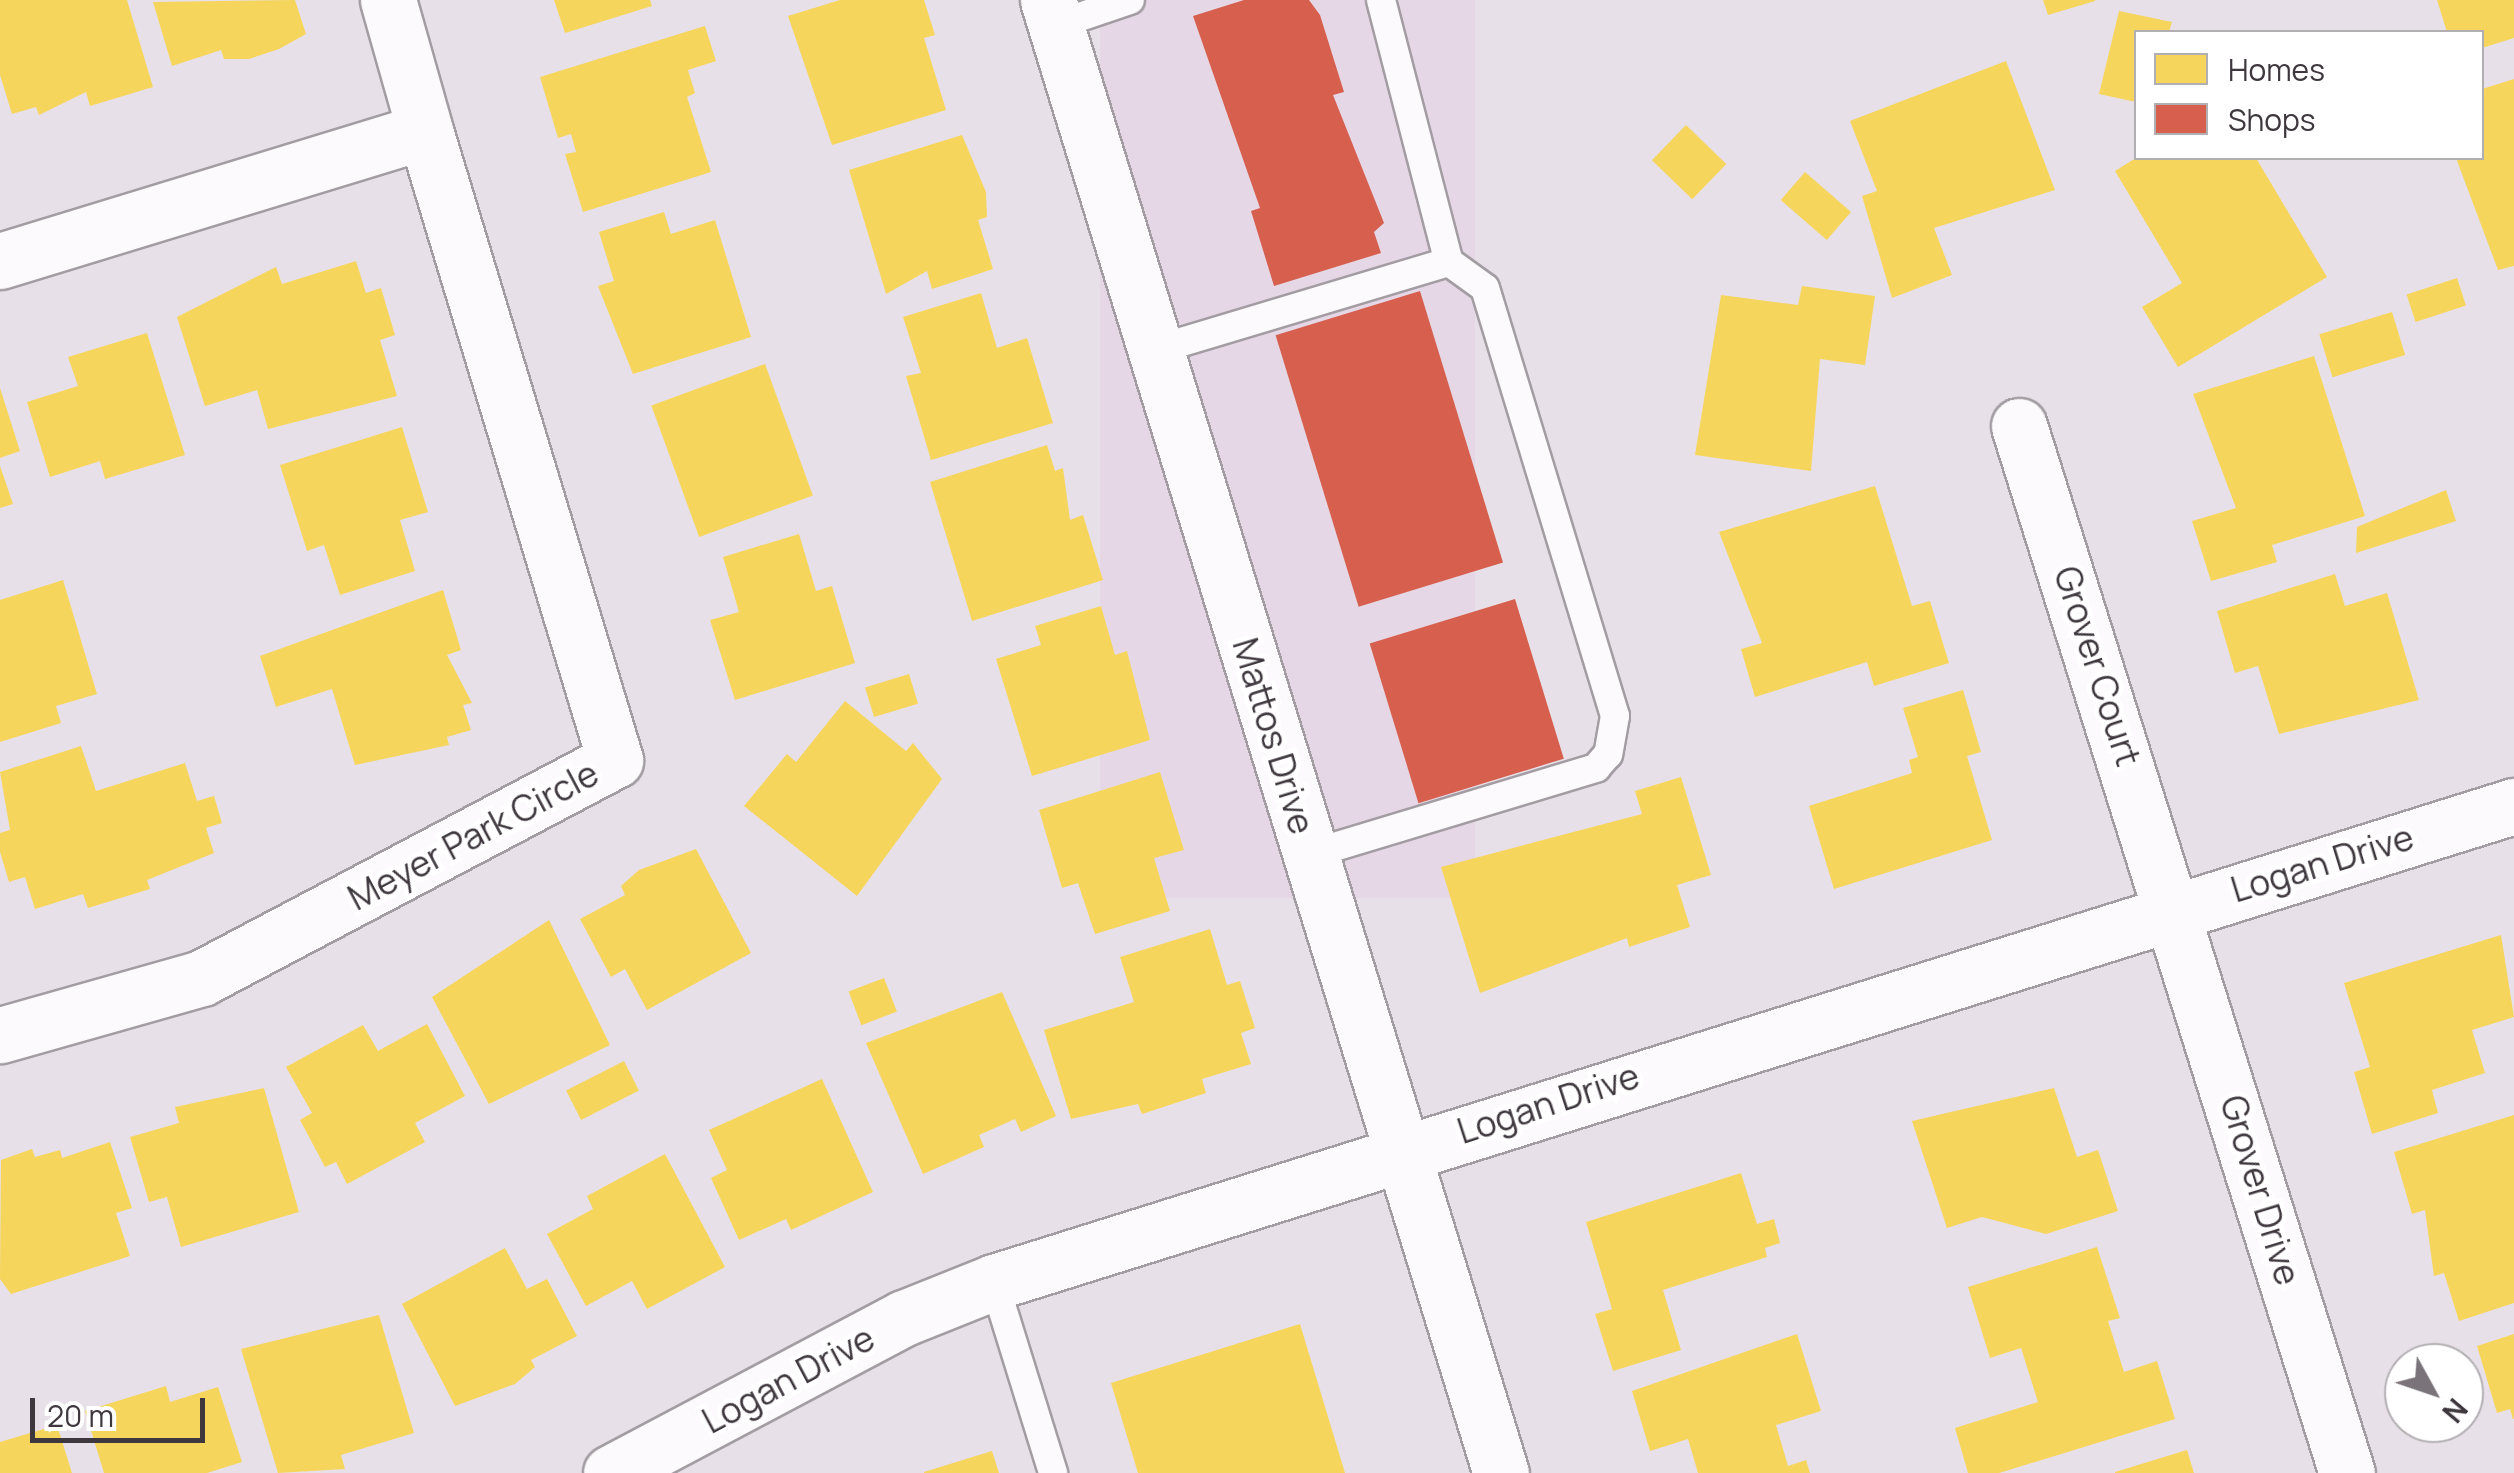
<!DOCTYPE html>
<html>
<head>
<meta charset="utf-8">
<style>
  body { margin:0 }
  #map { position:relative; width:2514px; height:1473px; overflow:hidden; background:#e8e0e8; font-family:Manrope,sans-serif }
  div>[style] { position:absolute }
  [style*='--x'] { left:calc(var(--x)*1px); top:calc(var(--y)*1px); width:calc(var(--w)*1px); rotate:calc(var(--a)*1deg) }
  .built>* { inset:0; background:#e6d7e6; transform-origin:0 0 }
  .homes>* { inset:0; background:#f6d55c; transform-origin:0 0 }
  .shops>* { inset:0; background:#d6604d; transform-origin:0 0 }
  .roads { filter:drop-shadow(2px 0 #a39da3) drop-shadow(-2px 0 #a39da3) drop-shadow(0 2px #a39da3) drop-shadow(0 -2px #a39da3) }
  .service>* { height:28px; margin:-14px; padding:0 14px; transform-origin:14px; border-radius:14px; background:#fcfafc }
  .minor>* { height:55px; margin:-27.5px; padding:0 27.5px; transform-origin:27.5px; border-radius:27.5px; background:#fcfafc }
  span { translate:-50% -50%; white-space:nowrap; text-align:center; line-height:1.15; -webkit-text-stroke:10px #fff; paint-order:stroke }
  .street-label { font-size:35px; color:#3e383e }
  .legend { position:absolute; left:2134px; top:30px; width:350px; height:130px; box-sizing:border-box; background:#fff; border:2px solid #b2afb2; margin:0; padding:12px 18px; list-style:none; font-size:30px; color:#3e383e }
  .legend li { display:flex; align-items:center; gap:20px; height:50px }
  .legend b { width:50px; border:2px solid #b2afb2 }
  .north { position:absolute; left:2384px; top:1343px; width:100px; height:100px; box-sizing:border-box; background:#fff; border:2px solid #b2afb2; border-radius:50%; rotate:130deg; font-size:28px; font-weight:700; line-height:40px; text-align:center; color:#3e383e }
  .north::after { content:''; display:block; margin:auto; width:35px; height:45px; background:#7a737a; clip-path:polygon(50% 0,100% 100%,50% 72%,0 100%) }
  .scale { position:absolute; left:30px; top:1398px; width:175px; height:45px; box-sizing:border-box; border:5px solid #3e383e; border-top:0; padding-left:12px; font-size:30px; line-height:35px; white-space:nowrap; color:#3e383e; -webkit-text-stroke:8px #fff; paint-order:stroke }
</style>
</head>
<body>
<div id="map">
  <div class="built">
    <i style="left:1100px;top:0;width:375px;height:898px"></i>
  </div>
  <div class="homes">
    <i style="clip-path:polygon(0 0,127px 0,153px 87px,90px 106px,86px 92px,39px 115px,36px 107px,12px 114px,0 75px)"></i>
    <i style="clip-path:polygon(295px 0,306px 34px,279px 49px,249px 59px,224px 59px,221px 50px,172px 66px,153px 2px)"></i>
    <i style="clip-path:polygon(554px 0,650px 0,652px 6px,565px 33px)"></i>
    <i style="clip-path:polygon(840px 0,924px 0,935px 35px,924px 38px,946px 110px,832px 145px,788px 16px)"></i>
    <i style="clip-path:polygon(2043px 0,2095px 0,2095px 1px,2048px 15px)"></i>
    <i style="clip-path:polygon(2437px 0,2514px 0,2514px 38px,2482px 48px,2482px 32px,2447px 32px)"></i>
    <i style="clip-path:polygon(2119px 11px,2172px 22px,2169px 32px,2136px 32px,2136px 102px,2099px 94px)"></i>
    <i style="clip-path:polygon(705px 26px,716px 61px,688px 70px,695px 93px,687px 97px,711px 172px,583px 212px,565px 154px,576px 152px,571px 134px,558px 138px,540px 77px)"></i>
    <i style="clip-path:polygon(2006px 61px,2055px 190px,1934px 228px,1952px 275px,1892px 298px,1862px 196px,1877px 191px,1850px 121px)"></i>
    <i style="clip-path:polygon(2514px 79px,2514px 266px,2498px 270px,2456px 158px,2482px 158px,2482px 89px)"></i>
    <i style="left:1686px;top:125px;width:56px;height:49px;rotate:44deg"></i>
    <i style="clip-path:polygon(962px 135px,986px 192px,987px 217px,978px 220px,993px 269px,932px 289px,927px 271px,886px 294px,849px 170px)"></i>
    <i style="clip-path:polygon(2136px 158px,2256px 158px,2327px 277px,2178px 367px,2142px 307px,2182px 283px,2115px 171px)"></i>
    <i style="left:1805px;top:172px;width:61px;height:37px;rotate:41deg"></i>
    <i style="clip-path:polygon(664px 212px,671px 234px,715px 220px,751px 337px,633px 374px,598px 286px,614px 281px,599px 232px)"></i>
    <i style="clip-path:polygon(356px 261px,366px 293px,381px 288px,395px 335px,380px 340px,397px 396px,268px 429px,257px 390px,205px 406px,177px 317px,276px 267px,282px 284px)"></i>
    <i style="left:2457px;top:278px;width:29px;height:53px;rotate:72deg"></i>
    <i style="clip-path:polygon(1802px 286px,1875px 296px,1865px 365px,1820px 359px,1811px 471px,1695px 455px,1721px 295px,1798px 305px)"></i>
    <i style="clip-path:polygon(981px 293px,997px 348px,1027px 338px,1053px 423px,931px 460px,906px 376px,921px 373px,903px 317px)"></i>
    <i style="left:2392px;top:312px;width:45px;height:76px;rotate:73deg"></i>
    <i style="clip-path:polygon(147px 333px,185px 455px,105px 479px,100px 461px,50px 477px,27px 402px,78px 386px,68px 357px)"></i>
    <i style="clip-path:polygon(2314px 356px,2365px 516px,2272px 545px,2277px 562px,2211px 581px,2192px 521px,2236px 508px,2193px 394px)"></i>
    <i style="left:765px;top:364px;width:140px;height:121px;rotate:70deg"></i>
    <i style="clip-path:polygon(0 388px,20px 451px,0 458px)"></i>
    <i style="clip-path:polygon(402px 427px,428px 512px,400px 520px,415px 571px,340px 595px,324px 545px,307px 551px,280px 465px)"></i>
    <i style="clip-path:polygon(1047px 445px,1055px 471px,1063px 468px,1070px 520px,1083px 515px,1103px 580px,972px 621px,930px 482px)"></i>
    <i style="clip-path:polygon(0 466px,13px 504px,0 508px)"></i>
    <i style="clip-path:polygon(1875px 486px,1912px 606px,1930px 601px,1949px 663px,1874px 686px,1867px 662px,1755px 697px,1741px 649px,1762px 643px,1719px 532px)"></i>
    <i style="clip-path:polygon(2446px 490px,2456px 521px,2356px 553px,2357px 527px)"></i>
    <i style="clip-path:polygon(799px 534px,816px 591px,832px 586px,855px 663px,735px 700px,710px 620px,739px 612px,723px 557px)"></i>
    <i style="clip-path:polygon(2335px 574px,2345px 606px,2387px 593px,2419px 700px,2279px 734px,2258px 666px,2235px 673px,2217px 611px)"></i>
    <i style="clip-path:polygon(63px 580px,97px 694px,56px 706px,61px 723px,0 742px,0 600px)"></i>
    <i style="clip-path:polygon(443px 590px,461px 650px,447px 655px,472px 703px,463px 705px,471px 730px,447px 737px,449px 745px,355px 765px,332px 689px,276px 707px,260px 656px)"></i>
    <i style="clip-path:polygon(1101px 606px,1115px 655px,1127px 651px,1150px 740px,1032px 776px,996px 659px,1041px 645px,1035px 626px)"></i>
    <i style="left:909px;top:674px;width:31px;height:46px;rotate:73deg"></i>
    <i style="clip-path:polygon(1963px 690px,1981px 752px,1967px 756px,1992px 840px,1834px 889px,1809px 806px,1912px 773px,1909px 760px,1918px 757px,1903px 708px)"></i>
    <i style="clip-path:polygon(845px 701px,906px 751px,913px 743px,942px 779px,857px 896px,744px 806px,787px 754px,796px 762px)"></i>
    <i style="clip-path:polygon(81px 746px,96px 791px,185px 763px,197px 801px,214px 796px,222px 823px,206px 828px,214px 853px,147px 880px,150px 889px,88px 908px,83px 894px,35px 909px,25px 877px,9px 882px,0 852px,0 833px,10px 830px,0 772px)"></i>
    <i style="clip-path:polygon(1160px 772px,1184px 850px,1154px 858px,1170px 911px,1095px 934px,1078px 883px,1062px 888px,1039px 810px)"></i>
    <i style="clip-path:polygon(1681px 777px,1711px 875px,1677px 885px,1690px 927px,1629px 947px,1627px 938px,1480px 993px,1441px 867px,1642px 814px,1635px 791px)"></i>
    <i style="clip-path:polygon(696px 849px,751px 953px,647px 1010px,625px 969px,611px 977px,580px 919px,625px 895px,621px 886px,639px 870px)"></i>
    <i style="clip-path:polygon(549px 920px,610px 1045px,489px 1104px,432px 997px)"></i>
    <i style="clip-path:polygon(1210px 929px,1227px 985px,1240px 981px,1255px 1028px,1241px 1033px,1251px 1064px,1202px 1079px,1206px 1093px,1142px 1114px,1138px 1104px,1071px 1119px,1044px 1030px,1134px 1002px,1120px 957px)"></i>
    <i style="clip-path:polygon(2501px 935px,2514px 1017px,2472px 1030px,2485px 1073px,2432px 1090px,2438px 1113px,2372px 1134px,2354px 1072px,2370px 1067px,2344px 983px)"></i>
    <i style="left:884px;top:978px;width:36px;height:38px;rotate:69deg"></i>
    <i style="clip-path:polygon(1002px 992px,1056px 1116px,1021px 1132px,1015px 1119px,979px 1135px,984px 1147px,923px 1174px,866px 1043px)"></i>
    <i style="clip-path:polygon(427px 1024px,465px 1096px,415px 1123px,425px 1142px,347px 1184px,336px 1162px,325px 1167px,300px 1120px,312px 1113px,286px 1067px,363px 1025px,378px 1051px)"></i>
    <i style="left:624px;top:1061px;width:33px;height:65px;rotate:63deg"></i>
    <i style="clip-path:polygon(822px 1079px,873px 1192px,791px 1230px,786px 1219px,739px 1240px,711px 1178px,727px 1170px,709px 1130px)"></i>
    <i style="clip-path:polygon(264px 1088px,299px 1212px,181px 1247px,167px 1197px,149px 1202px,130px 1137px,179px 1123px,175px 1107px)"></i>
    <i style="clip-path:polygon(2054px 1088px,2077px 1157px,2098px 1150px,2118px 1211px,2046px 1234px,1982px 1217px,1947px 1228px,1912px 1121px)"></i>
    <i style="clip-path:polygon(2514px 1115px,2514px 1303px,2459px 1321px,2444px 1273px,2434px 1276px,2425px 1210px,2412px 1214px,2394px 1152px)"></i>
    <i style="clip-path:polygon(110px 1142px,132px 1208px,116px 1213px,130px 1256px,11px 1294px,0 1279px,1px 1160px,32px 1149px,35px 1157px,60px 1150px,62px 1158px)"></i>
    <i style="clip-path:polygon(665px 1154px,725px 1267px,647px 1309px,632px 1281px,586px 1306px,547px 1234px,593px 1209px,587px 1196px)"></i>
    <i style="clip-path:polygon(1741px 1173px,1757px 1224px,1774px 1219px,1780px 1243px,1765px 1248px,1767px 1257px,1663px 1290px,1681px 1350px,1613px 1371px,1595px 1314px,1612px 1309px,1586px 1222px)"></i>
    <i style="clip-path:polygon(2097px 1247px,2120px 1318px,2108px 1321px,2124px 1372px,2157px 1361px,2175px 1419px,1999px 1473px,1968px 1473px,1955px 1428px,2038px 1402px,2021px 1348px,1990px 1358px,1968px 1287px)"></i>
    <i style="clip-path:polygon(505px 1248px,527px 1289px,547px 1279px,577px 1336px,531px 1360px,535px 1367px,515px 1384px,455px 1406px,402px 1304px)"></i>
    <i style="clip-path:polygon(379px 1315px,414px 1433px,341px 1455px,345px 1469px,278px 1473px,241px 1349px)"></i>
    <i style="clip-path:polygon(1300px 1324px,1345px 1473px,1138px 1473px,1111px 1383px)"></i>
    <i style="clip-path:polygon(1797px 1334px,1821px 1411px,1776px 1425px,1788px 1466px,1806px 1460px,1810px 1473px,1698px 1473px,1688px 1439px,1650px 1451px,1632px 1391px)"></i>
    <i style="clip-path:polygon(2514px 1334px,2514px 1419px,2513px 1419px,2510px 1409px,2497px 1413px,2477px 1346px)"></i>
    <i style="clip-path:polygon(166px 1386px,170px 1402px,218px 1387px,242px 1462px,207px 1473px,104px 1473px,85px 1411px)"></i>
    <i style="clip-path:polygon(57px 1425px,72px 1473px,0 1473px,0 1442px)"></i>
    <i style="clip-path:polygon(2187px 1450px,2194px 1473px,2115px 1473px,2115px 1472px)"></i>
    <i style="clip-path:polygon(992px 1451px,999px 1473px,924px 1473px,924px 1472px)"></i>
  </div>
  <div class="shops">
    <i style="clip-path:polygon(1244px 0,1309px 0,1320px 15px,1344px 92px,1333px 95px,1384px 223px,1374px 232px,1381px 253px,1274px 286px,1251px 211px,1260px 208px,1193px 16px)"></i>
    <i style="left:1420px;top:291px;width:284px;height:151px;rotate:73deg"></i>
    <i style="left:1515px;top:599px;width:167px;height:152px;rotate:73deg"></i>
  </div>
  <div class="roads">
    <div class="service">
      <i style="--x:1381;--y:0;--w:271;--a:75.5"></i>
      <i style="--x:1056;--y:25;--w:78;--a:-18.7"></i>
      <i style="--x:1155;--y:350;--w:307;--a:-16.7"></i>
      <i style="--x:1449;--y:262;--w:44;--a:35.8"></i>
      <i style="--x:1485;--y:288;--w:447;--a:73.1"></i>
      <i style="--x:1615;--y:716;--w:39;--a:100"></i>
      <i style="--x:1608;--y:754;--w:18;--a:131"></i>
      <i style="--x:1596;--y:768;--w:298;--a:163.2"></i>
      <i style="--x:994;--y:1282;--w:200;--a:72.8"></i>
    </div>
    <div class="minor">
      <i style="--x:388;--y:0;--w:136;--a:74.2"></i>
      <i style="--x:1048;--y:0;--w:1541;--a:72.91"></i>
      <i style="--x:0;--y:261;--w:444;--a:-17"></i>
      <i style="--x:425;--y:131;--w:657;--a:73.19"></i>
      <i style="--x:615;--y:760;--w:467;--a:152.2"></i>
      <i style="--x:202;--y:978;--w:210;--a:164.2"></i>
      <i style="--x:2019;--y:426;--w:1097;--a:72.61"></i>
      <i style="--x:611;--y:1473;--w:331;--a:-27.9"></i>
      <i style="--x:904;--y:1318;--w:97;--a:-21.8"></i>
      <i style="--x:994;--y:1282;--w:1593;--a:-17.39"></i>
    </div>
  </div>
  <div class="street-label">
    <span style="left:2098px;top:666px;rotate:72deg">Grover Court</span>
    <span style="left:1274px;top:736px;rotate:73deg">Mattos Drive</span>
    <span style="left:473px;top:835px;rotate:-28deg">Meyer Park Circle</span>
    <span style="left:2322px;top:863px;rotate:-17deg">Logan Drive</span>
    <span style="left:1548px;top:1103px;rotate:-18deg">Logan Drive</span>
    <span style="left:2261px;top:1190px;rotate:73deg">Grover Drive</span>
    <span style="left:788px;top:1379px;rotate:-28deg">Logan Drive</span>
  </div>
  <ul class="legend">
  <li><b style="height:28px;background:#f6d55c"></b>Homes</li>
  <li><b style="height:28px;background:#d6604d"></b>Shops</li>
  </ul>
  <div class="north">N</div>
  <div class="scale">20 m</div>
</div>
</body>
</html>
